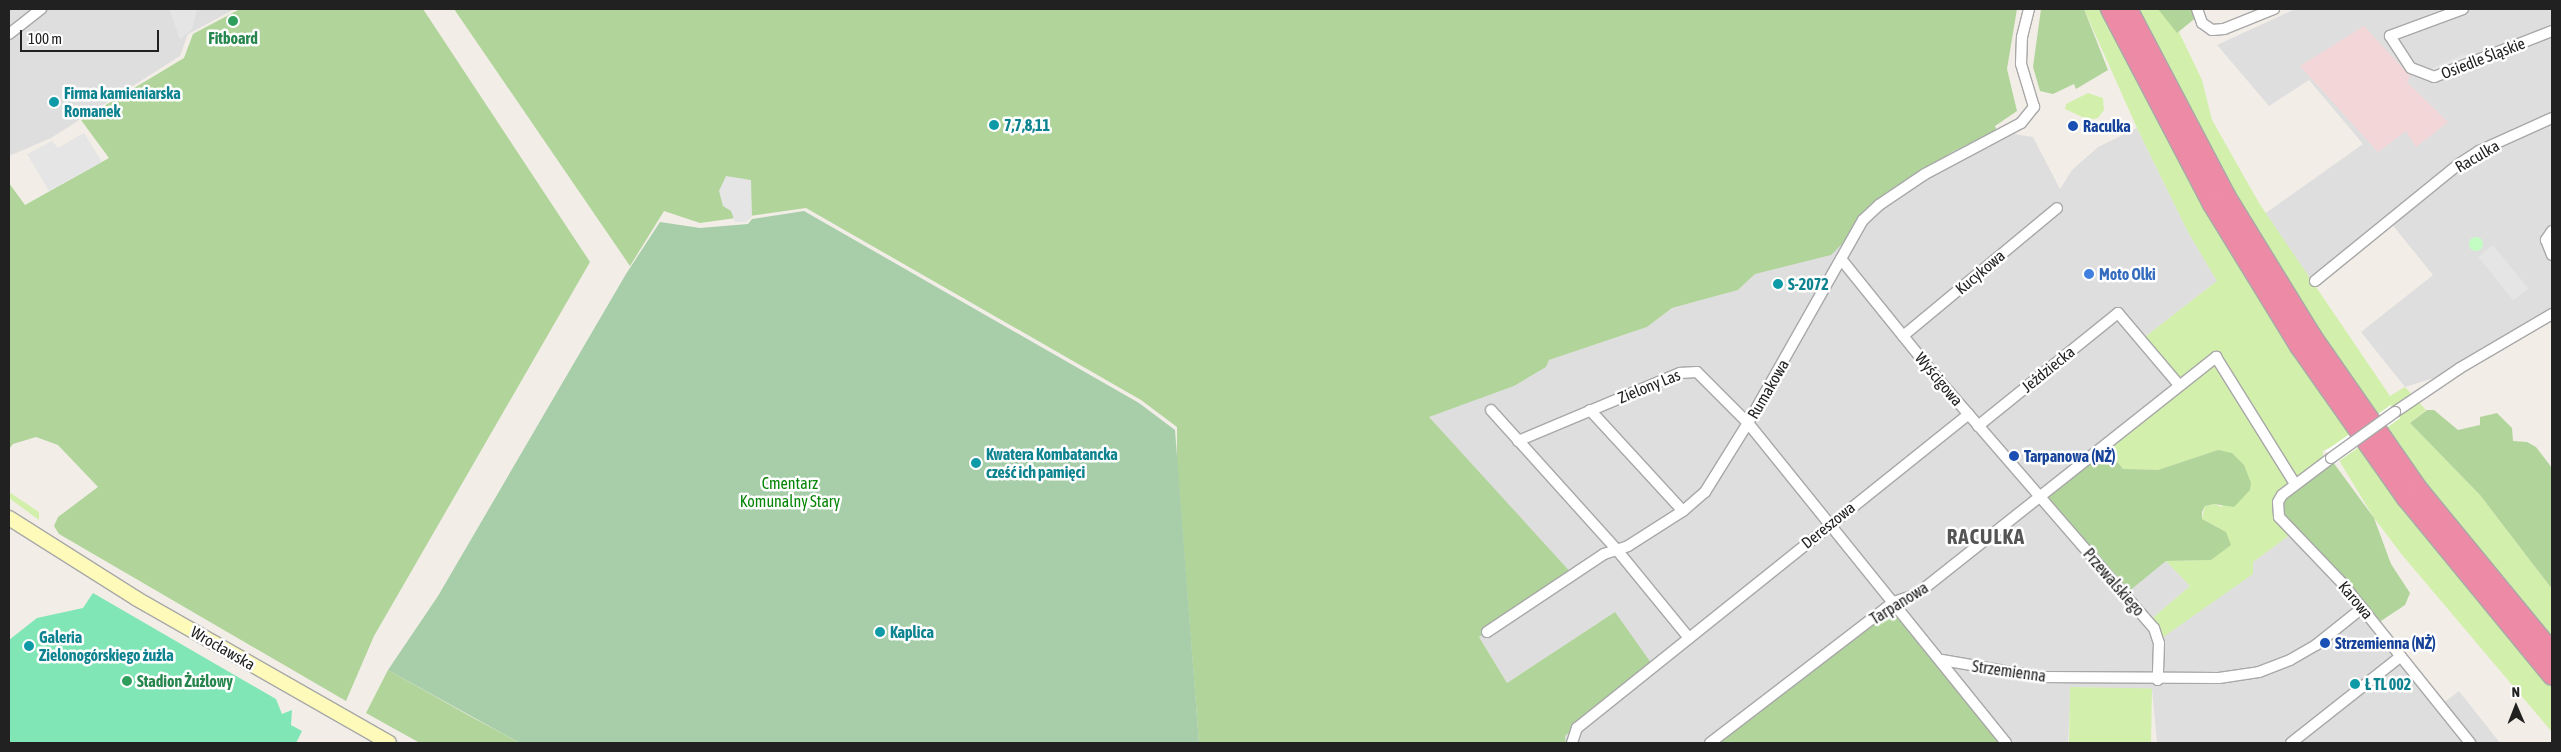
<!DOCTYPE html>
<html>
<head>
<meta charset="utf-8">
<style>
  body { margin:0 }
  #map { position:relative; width:2561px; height:752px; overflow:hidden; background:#f2eee7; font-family:"Asap Condensed",sans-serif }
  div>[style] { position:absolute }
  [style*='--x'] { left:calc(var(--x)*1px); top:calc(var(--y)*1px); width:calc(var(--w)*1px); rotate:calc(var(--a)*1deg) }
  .residential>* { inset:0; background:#dfdede }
  .commercial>* { inset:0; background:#f3d6d8 }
  .grass>* { inset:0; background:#d2efab; transform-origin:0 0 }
  .forest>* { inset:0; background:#b0d49a }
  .cemetery>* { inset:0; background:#a7cda9 }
  .park>* { inset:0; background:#c4fdc3 }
  .round { border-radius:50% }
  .pitch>* { inset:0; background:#81e6b6 }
  .parking>* { inset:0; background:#e5e5e5; transform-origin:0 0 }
  .pier>* { inset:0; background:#fff; transform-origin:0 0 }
  .roads { filter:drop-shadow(1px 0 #a8a8a8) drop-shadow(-1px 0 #a8a8a8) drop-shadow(0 1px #a8a8a8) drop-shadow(0 -1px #a8a8a8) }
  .minor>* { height:10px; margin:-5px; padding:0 5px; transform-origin:5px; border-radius:5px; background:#fff }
  .secondary>* { height:14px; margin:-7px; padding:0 7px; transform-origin:7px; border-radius:7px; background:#fefbba }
  .motorway>* { height:18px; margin:-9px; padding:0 9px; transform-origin:9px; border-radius:9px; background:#ed8ba6 }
  .bridges { filter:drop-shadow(1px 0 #a8a8a8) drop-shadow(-1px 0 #a8a8a8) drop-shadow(0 1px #a8a8a8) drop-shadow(0 -1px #a8a8a8) }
  .minor-bridge>* { height:10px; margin:-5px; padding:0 5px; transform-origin:5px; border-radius:5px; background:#fff }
  .dots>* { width:14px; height:14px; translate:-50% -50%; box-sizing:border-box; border:2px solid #fff; border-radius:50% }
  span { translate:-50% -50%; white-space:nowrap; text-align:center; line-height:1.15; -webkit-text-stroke:5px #fff; paint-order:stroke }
  .leisure-label { font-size:16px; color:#27864d; font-weight:700 }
  .left { translate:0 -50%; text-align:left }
  .street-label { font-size:16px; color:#212121 }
  .culture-label { font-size:16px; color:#0d838f; font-weight:700 }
  .transit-label { font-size:16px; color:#164399; font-weight:700 }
  .shop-label { font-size:16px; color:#366cbe; font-weight:700 }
  .park-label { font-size:16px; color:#068505 }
  .district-label { font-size:21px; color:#545454; font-weight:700; letter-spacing:1px }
  .frame { position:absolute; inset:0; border:10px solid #212121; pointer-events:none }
  .north { position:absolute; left:2491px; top:682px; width:50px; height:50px; -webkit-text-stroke:4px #fff; paint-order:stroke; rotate:359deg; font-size:14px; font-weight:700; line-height:20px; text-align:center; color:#212121 }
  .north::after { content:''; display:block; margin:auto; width:18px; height:22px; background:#212121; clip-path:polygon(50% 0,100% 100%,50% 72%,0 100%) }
  .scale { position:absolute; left:20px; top:30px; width:139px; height:22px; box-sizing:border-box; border:2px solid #212121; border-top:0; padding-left:6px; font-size:15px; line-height:18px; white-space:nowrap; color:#212121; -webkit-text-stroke:4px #fff; paint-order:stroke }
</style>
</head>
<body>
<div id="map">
  <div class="residential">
    <i style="clip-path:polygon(9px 9px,235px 9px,188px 34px,180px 56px,51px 138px,9px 156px)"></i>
    <i style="clip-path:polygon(2295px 9px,2552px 9px,2552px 312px,2454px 372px,2405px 387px,2361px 332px,2433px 275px,2390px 222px,2305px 290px,2263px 215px,2363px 144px,2309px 80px,2269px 106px,2217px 45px)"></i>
    <i style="clip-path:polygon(2137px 128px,2188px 232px,2217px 281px,2141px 340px,2179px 385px,2123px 595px,2166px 561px,2190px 586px,2148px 622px,2253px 562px,2291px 534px,2364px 610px,2442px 704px,2459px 691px,2500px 743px,2157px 743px,2152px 689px,2071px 687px,2068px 743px,1999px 743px,1926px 647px,1909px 633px,1713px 743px,1566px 743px,1565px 736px,1598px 709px,1615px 612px,1507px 683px,1479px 637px,1573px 576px,1428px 417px,1514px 386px,1546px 367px,1549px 360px,1647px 327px,1672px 308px,1738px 290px,1755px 274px,1859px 219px,1887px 192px,1908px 179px,1954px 151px,1997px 131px,2033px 137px,2060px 189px,2072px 170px,2098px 147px)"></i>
  </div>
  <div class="commercial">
    <i style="clip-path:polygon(2364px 26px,2410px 76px,2407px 82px,2448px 122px,2416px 147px,2406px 131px,2378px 152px,2300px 66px)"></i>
  </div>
  <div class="grass">
    <i style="clip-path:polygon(2084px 9px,2168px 9px,2202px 80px,2212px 120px,2259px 203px,2390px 396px,2405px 387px,2426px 410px,2410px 423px,2480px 495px,2552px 589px,2552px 732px,2403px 556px,2374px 518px,2331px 447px,2323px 451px,2323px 457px,2330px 458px,2291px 534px,2253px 562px,2253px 574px,2159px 640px,2148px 622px,2190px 586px,2166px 561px,2211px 560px,2226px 532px,2202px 519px,2205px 506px,2214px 504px,2222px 507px,2218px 450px,2158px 470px,2123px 469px,2104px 446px,2179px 385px,2141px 340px,2217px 281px,2188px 232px,2137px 128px)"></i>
    <i style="clip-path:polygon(2088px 93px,2103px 98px,2104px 110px,2098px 118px,2089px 120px,2065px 109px,2066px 104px)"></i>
    <i style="clip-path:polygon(9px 492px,39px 512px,39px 520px,9px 498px)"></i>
    <i style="left:2070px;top:687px;width:82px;height:56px;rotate:1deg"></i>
  </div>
  <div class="forest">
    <i style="clip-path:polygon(240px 9px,423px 9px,590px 262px,374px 636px,346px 701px,59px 534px,54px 526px,58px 517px,98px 487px,58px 445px,36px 437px,13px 444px,9px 449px,9px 183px,25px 205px,109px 158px,81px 120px,184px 58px,193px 34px)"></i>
    <i style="clip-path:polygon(454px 9px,2017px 9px,2007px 69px,2017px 111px,1995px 126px,1997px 131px,1954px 151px,1887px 192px,1859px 219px,1846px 240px,1831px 255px,1755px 274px,1738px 290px,1672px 308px,1647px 327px,1549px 360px,1546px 367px,1514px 386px,1429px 417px,1574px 576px,1479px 637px,1507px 683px,1615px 612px,1654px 667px,1565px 736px,1566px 743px,1199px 743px,1177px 462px,1177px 427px,1141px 400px,806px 208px,700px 223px,664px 211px,630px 266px)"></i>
    <i style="clip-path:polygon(2041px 9px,2084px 9px,2108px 70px,2076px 89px,2074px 84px,2053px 94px,2040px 91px,2033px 67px)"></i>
    <i style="clip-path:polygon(2158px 9px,2197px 9px,2198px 16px,2177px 33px)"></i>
    <i style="clip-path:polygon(2427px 410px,2434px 410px,2458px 430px,2480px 425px,2480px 417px,2497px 413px,2512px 428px,2513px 441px,2527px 442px,2536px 447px,2552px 468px,2552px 589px,2480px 495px,2410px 423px)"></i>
    <i style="clip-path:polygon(2104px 446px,2123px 469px,2158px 470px,2218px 450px,2232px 453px,2244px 465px,2251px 483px,2250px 490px,2234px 507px,2214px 504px,2205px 506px,2202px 512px,2202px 519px,2226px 532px,2231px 545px,2211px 560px,2166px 561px,2123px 596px,2038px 499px)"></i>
    <i style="clip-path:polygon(2330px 458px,2374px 518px,2391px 564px,2410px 593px,2405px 605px,2375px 625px,2281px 522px,2281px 496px)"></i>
    <i style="clip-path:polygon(1895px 606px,1909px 633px,1926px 647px,1999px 743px,1713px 743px)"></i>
    <i style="clip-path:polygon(388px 670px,468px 715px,520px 743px,420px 743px,366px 713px)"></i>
  </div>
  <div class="cemetery">
    <i style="clip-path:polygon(804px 211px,1139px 403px,1175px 430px,1199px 743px,520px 743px,388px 670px,438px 596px,626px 274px,660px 222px,700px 228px,748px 224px,752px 219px)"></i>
  </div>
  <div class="park">
    <i class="round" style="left:2469px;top:237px;width:14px;height:14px"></i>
  </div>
  <div class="pitch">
    <i style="clip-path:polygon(93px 593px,276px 699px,282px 714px,292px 710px,291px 725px,302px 731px,296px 743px,9px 743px,9px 640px,37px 618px,83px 608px)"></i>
  </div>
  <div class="parking">
    <i style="clip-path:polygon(169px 9px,197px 9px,192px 29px,180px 39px)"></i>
    <i style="clip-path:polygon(2518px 38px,2516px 46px,2436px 76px,2432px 68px,2465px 54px,2467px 59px)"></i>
    <i style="clip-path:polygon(84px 133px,102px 162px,49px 191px,27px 154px,52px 141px,58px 148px)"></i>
    <i style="clip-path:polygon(726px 176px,751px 180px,752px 217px,746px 222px,735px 222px,731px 211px,723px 206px,719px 191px)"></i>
    <i style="left:2493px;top:245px;width:56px;height:19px;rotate:51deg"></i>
  </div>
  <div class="pier">
    <i style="left:2391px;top:405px;width:16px;height:80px;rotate:55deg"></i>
  </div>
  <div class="roads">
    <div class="minor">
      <i style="--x:2197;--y:9;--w:15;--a:70"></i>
      <i style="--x:2202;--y:23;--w:12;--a:35"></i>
      <i style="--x:2212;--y:30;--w:12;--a:-5"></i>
      <i style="--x:2224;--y:29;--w:54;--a:-21.8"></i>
      <i style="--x:2463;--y:9;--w:78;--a:159.7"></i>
      <i style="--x:2390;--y:36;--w:38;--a:57"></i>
      <i style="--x:2411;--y:68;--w:25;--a:21"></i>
      <i style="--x:2434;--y:77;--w:127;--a:-21.3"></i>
      <i style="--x:9;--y:34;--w:41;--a:-38"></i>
      <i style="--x:2552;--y:231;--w:11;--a:124"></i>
      <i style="--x:2546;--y:240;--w:16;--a:68"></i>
      <i style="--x:1841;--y:259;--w:154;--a:51.1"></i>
      <i style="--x:1938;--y:379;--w:330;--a:49.1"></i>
      <i style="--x:2154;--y:628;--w:16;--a:72"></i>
      <i style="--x:2159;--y:643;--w:37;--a:92"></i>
      <i style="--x:2315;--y:281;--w:186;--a:-39.1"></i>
      <i style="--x:2459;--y:164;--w:24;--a:-33"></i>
      <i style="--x:2479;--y:151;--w:80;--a:-24.3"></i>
      <i style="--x:1903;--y:336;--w:200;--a:-39.7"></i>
      <i style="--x:1491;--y:410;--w:188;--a:48"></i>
      <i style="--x:1617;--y:550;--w:114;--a:50.7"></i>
      <i style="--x:1590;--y:410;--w:137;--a:47.4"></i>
      <i style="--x:2395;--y:412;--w:78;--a:-34.1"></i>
      <i style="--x:2460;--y:368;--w:107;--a:-30.4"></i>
      <i style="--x:1978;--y:426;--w:180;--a:-38.9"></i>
      <i style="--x:2118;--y:313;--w:94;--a:49.7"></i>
      <i style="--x:1518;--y:441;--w:176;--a:-22.8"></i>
      <i style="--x:1680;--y:373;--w:17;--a:-3"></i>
      <i style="--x:1697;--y:372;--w:72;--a:45"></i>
      <i style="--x:1748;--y:423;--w:411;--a:51.1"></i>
      <i style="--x:2331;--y:458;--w:61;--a:142.9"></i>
      <i style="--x:2282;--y:495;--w:8;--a:120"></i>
      <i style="--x:2278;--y:502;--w:15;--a:86"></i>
      <i style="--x:2279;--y:517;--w:91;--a:46.3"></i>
      <i style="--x:2342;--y:583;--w:205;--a:51.3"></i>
      <i style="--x:1487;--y:632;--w:141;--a:-33.7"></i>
      <i style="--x:1604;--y:554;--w:25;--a:-18"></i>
      <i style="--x:1628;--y:546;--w:65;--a:-32.5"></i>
      <i style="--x:1683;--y:511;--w:29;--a:-41"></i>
      <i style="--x:1705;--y:492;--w:81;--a:-58.1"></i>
      <i style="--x:1748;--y:423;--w:233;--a:-60.5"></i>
      <i style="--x:1863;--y:220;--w:22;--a:-43"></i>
      <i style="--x:1879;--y:205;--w:55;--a:-34"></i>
      <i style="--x:1925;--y:174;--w:109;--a:-28"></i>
      <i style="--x:2021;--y:123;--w:21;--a:-51"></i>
      <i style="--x:2034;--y:107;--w:45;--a:-106.8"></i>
      <i style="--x:2021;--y:64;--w:27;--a:-88"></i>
      <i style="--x:2022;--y:37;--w:29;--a:-76"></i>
      <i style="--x:1942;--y:660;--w:100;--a:9.7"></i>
      <i style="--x:2041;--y:677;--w:178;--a:0.3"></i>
      <i style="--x:2219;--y:678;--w:40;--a:-8.5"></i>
      <i style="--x:2259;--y:672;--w:33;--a:-21"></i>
      <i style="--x:2290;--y:660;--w:30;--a:-30"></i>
      <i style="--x:2316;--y:645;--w:59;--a:-38.8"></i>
      <i style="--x:1572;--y:743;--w:16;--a:-72"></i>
      <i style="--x:1577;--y:728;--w:502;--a:-38.7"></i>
      <i style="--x:1710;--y:743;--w:232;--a:-37.5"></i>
      <i style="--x:1894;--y:602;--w:24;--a:-19"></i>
      <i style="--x:1917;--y:594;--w:382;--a:-38.4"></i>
      <i style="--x:2216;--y:357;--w:150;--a:58.1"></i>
      <i style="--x:2291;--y:743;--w:140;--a:-38.3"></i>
    </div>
    <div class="secondary">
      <i style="--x:9;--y:518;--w:151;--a:32.3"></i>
      <i style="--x:137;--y:599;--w:290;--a:29.7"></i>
    </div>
    <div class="motorway">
      <i style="--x:2110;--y:9;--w:220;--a:62.4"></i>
      <i style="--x:2212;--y:204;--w:167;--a:58.5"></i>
      <i style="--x:2299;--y:346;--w:186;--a:54.9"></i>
      <i style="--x:2406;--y:498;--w:230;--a:50.6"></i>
      <i style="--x:2128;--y:9;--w:211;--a:62.3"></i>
      <i style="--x:2226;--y:196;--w:164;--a:58.4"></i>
      <i style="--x:2312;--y:336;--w:188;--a:55.2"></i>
      <i style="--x:2419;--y:490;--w:210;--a:50.6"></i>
    </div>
  </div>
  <div class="bridges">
    <div class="minor-bridge">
      <i style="--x:2331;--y:458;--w:79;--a:-35.7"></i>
    </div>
  </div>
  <div class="dots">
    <i style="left:233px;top:21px;background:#2e9e5b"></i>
    <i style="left:54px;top:102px;background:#0f9aa8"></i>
    <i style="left:994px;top:125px;background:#0f9aa8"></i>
    <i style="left:2073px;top:126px;background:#1a4fb4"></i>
    <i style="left:2089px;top:274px;background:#3f7fe0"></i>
    <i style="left:1778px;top:284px;background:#0f9aa8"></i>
    <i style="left:2014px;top:456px;background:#1a4fb4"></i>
    <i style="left:976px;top:463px;background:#0f9aa8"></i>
    <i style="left:880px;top:632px;background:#0f9aa8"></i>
    <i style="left:2325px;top:643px;background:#1a4fb4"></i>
    <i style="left:29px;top:646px;background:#0f9aa8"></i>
    <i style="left:127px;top:681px;background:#2e9e5b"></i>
    <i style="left:2355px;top:684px;background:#0f9aa8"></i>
  </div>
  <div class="leisure-label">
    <span style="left:233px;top:38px">Fitboard</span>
    <span class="left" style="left:137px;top:681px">Stadion Żużlowy</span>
  </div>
  <div class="street-label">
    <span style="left:2483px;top:58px;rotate:-21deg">Osiedle Śląskie</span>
    <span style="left:2477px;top:156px;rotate:-30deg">Raculka</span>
    <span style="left:1980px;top:272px;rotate:-40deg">Kucykowa</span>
    <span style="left:2048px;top:369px;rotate:-39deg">Jeździecka</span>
    <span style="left:1939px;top:379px;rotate:50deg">Wyścigowa</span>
    <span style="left:1649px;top:386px;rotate:-22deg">Zielony Las</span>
    <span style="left:1768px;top:389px;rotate:-60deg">Rumakowa</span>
    <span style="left:1828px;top:525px;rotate:-39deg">Dereszowa</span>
    <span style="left:2114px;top:582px;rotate:49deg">Przewalskiego</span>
    <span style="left:2356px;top:600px;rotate:50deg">Karowa</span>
    <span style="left:1899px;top:603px;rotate:-32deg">Tarpanowa</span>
    <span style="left:223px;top:648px;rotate:30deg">Wrocławska</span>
    <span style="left:2009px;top:671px;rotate:8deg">Strzemienna</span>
  </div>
  <div class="culture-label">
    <span class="left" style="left:64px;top:102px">Firma kamieniarska<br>Romanek</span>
    <span class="left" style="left:1004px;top:125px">7,7,8,11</span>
    <span class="left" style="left:1788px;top:284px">S-2072</span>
    <span class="left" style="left:986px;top:463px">Kwatera Kombatancka<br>cześć ich pamięci</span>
    <span class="left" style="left:890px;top:632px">Kaplica</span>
    <span class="left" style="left:39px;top:646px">Galeria<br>Zielonogórskiego żużla</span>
    <span class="left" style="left:2365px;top:684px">Ł TL 002</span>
  </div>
  <div class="transit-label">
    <span class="left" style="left:2083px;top:126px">Raculka</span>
    <span class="left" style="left:2024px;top:456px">Tarpanowa (NŻ)</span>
    <span class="left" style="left:2335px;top:643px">Strzemienna (NŻ)</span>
  </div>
  <div class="shop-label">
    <span class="left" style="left:2099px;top:274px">Moto Olki</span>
  </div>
  <div class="park-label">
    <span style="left:790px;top:492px">Cmentarz<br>Komunalny Stary</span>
  </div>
  <div class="district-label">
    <span style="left:1986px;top:536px">RACULKA</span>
  </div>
  <div class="frame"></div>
  <div class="north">N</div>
  <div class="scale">100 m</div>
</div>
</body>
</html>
